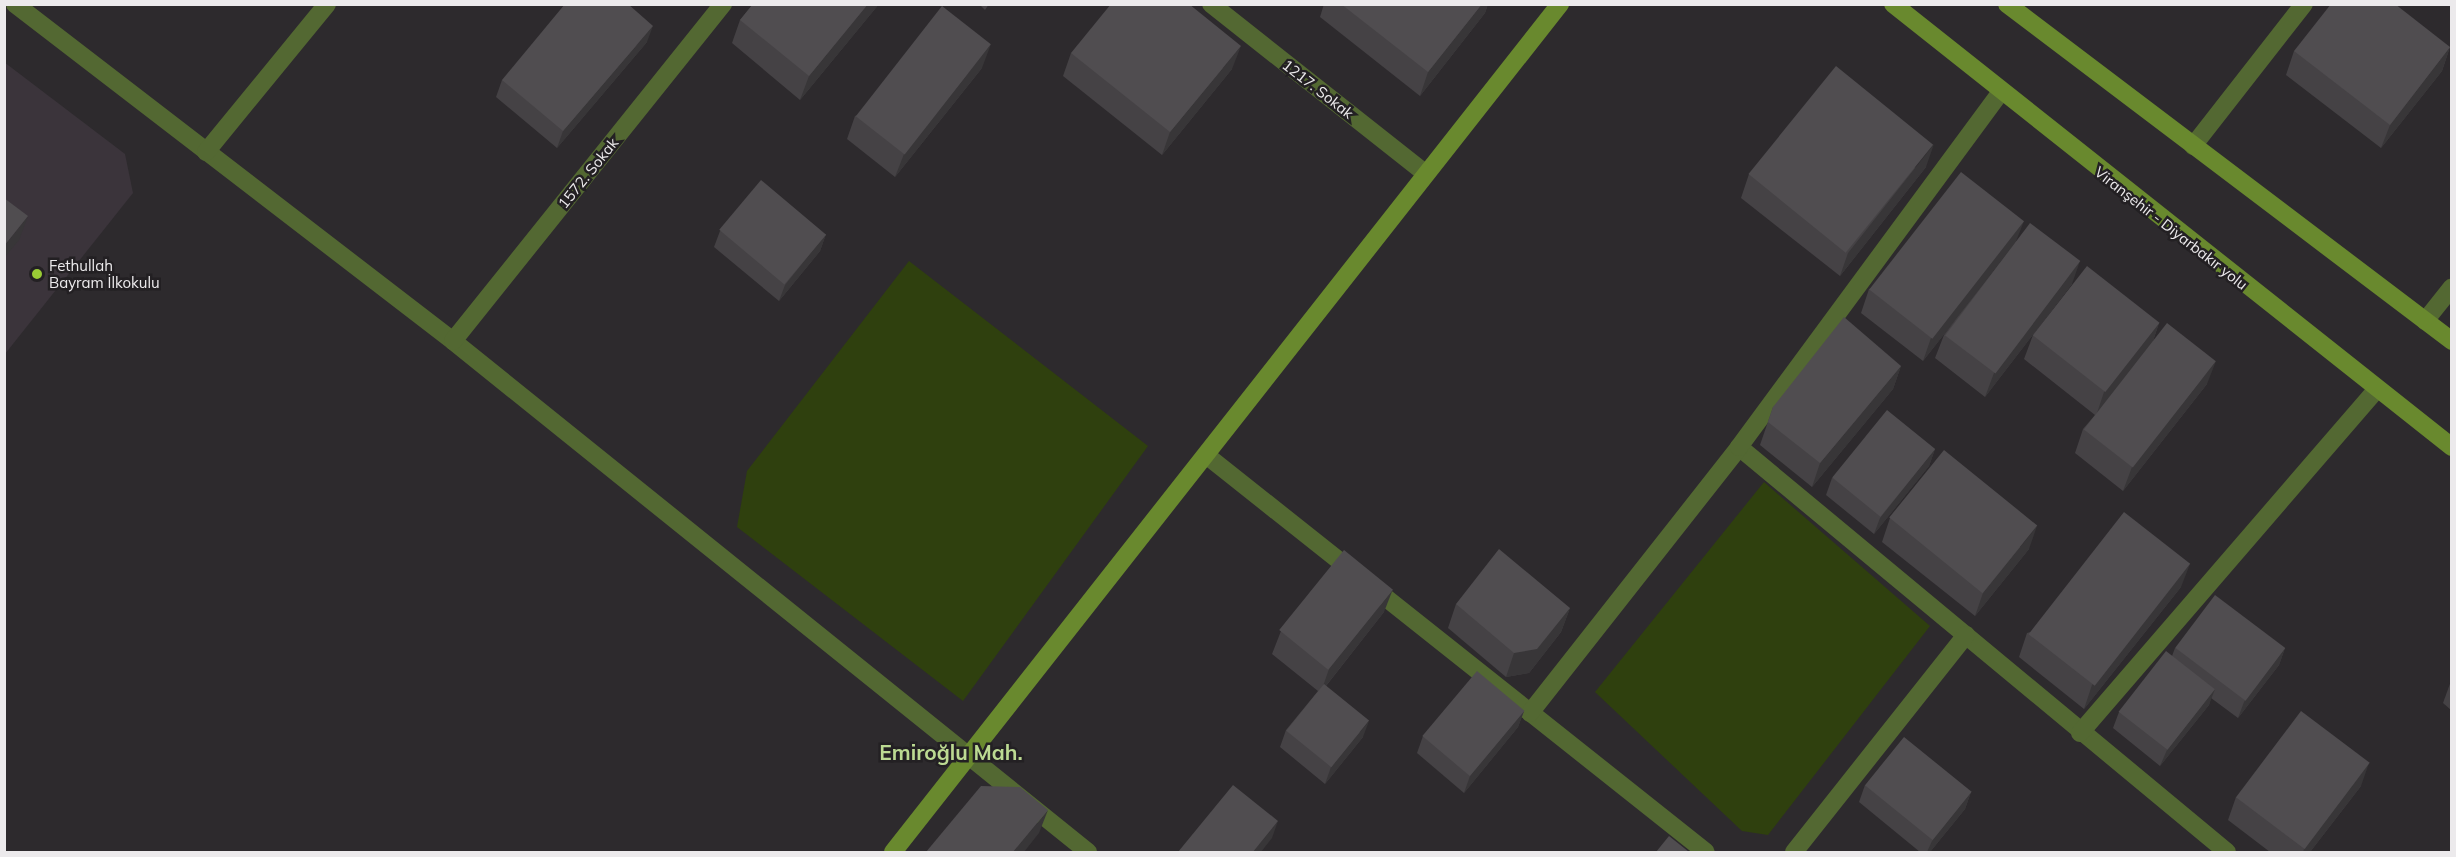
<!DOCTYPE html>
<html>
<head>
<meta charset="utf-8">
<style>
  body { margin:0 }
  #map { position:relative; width:2456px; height:857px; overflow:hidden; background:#2d2a2d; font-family:Mulish,sans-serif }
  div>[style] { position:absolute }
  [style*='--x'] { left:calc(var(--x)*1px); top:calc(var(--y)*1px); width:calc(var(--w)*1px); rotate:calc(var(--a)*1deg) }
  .built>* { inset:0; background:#3b343b }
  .green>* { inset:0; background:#2f400e }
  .street>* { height:18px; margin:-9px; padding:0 9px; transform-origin:9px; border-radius:9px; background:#536832 }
  .secondary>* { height:18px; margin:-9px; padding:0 9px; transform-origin:9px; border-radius:9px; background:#69892e }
  .wall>* { inset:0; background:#454245 }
  .shaded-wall>* { inset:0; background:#383638 }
  .building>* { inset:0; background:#504d50; transform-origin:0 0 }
  .dots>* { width:16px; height:16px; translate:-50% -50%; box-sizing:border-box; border:3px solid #232023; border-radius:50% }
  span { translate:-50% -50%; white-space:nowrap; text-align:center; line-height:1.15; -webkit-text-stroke:5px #232023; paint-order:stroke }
  .street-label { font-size:15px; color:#eceaec }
  .poi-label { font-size:15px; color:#eceaec }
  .left { translate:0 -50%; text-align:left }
  .district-label { font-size:21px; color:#bcda92; font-weight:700 }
  .frame { position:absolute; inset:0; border:6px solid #eceaec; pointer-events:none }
</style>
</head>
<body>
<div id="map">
  <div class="built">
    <i style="clip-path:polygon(4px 62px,125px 154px,133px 193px,5px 354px)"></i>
  </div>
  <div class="green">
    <i style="clip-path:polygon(909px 261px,1148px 446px,963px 701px,737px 527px,747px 471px)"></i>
    <i style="clip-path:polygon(1764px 482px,1930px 626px,1768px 835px,1742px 831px,1595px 692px)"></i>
  </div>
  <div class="street">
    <i style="--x:15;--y:4;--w:553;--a:37.57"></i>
    <i style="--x:453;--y:341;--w:815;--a:38.82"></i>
    <i style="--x:1211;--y:4;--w:273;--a:38.3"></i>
    <i style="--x:2193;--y:146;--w:180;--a:-52"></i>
    <i style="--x:206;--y:152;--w:191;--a:-50.7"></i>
    <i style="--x:2425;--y:321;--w:43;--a:-51.5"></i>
    <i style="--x:453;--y:341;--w:432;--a:-51.3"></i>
    <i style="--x:1739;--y:447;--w:634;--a:39.69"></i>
    <i style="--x:1206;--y:455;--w:638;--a:38.45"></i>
    <i style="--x:1530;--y:713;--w:338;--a:-51.8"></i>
    <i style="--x:1739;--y:447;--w:442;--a:-53.6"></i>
    <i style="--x:2080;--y:733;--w:454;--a:-49.2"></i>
    <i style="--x:1794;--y:852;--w:277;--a:-51.6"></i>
  </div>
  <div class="secondary">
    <i style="--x:1893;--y:4;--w:713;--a:38.4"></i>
    <i style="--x:2007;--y:4;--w:558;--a:37.14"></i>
    <i style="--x:893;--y:852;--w:1079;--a:-51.81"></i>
  </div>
  <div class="wall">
    <i style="clip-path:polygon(753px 4px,879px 4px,800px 100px,732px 43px,740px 20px)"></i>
    <i style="clip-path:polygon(979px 4px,989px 4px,985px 10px)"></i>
    <i style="clip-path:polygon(1324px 4px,1488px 4px,1485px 13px,1420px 96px,1320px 17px)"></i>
    <i style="clip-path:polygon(647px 42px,557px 148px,496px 97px,502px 80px)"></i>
    <i style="clip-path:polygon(2450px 47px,2442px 71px,2381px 148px,2286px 75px,2294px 51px)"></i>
    <i style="clip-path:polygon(1071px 53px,1232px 69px,1162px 155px,1063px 76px)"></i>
    <i style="clip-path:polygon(982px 68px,895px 177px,847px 139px,855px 116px)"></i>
    <i style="clip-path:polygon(1926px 167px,1840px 276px,1741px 198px,1749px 174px)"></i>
    <i style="clip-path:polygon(720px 231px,826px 234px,820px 251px,779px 301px,714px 247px)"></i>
    <i style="clip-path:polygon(2016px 241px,2072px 284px,1985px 397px,1935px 358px,1944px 335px,1956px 319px,1923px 361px,1861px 313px,1869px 289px)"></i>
    <i style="clip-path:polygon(2159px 323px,2153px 341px,2207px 384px,2123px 491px,2075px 453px,2083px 429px,2095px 415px,2024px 359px,2033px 335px)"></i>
    <i style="clip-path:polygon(1901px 366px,1893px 389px,1812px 487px,1760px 445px,1773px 407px)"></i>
    <i style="clip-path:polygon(1935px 449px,1929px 466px,1874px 534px,1826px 495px,1832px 478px)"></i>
    <i style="clip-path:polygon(1890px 518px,2029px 549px,1975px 616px,1882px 542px)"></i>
    <i style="clip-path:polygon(2181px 587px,2084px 709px,2019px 657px,2027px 633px)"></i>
    <i style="clip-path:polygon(1456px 604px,1570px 608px,1561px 632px,1529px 673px,1506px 677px,1448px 628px)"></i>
    <i style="clip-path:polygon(1384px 612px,1326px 686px,1363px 737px,1325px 784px,1280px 747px,1286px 730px,1318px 691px,1272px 654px,1281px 631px)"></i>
    <i style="clip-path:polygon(2175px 648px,2285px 648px,2279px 665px,2238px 718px,2211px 698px,2209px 705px,2160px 766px,2113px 728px,2119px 712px,2172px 656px)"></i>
    <i style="clip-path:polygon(2451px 681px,2451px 710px,2443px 703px)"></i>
    <i style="clip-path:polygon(1524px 711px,1518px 727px,1464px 793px,1417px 753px,1423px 736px)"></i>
    <i style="clip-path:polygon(1865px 785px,1971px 792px,1965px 809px,1930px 852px,1920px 852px,1859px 802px)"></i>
    <i style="clip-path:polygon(2361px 786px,2310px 852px,2270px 852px,2228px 820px,2236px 797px)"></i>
  </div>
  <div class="shaded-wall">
    <i style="clip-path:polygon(868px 4px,879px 4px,800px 100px,809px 76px)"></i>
    <i style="clip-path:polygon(1482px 4px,1488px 4px,1485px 13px,1420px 96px,1428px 72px)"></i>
    <i style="clip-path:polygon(653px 26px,647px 42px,557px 148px,563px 131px)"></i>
    <i style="clip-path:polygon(991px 44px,982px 68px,895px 177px,904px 154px)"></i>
    <i style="clip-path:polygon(1241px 46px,1232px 69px,1162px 155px,1170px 132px)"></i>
    <i style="clip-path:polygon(2450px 47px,2442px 71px,2381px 148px,2390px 125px)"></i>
    <i style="clip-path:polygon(1934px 144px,1926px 167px,1840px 276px,1848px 253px)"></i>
    <i style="clip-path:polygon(28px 216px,19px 240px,4px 258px,4px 246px)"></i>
    <i style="clip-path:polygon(2024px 221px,2015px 244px,1923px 361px,1931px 338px)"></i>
    <i style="clip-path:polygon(826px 234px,820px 251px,779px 301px,785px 285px)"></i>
    <i style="clip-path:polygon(2080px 261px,2072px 284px,1985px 397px,1994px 373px)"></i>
    <i style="clip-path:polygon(2159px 323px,2151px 347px,2096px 416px,2104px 392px)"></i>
    <i style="clip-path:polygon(2216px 361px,2207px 384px,2123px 491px,2132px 467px)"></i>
    <i style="clip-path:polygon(1901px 366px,1893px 389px,1812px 487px,1820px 463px)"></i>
    <i style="clip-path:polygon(1935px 449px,1929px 466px,1874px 534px,1880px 518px)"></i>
    <i style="clip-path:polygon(2037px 526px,2029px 549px,1975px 616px,1983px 593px)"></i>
    <i style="clip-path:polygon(2190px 564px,2181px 587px,2084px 709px,2092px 685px)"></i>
    <i style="clip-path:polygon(1393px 589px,1384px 612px,1321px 692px,1329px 669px)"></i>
    <i style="clip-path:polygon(1570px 608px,1561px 632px,1529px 673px,1506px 677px,1514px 653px)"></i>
    <i style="clip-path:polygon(2285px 648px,2279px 665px,2238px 718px,2244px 702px)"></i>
    <i style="clip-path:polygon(2215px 689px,2209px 705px,2160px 766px,2167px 750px)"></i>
    <i style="clip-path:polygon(1524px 711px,1518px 727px,1464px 793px,1470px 776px)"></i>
    <i style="clip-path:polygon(1369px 721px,1363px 737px,1325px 784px,1331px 767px)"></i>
    <i style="clip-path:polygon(2369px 763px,2361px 786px,2310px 852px,2303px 852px,2304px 849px)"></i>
    <i style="clip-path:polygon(1971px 792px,1965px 809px,1930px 852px,1927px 852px,1932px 841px)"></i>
    <i style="clip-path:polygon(1048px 810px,1039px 833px,1024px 852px,1013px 852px)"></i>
    <i style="clip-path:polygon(1278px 821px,1272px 838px,1261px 852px,1253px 852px)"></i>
  </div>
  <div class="building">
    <i style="clip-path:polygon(565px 4px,628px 4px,653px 26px,563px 131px,502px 80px)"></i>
    <i style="clip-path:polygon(753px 4px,868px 4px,809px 76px,740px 20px)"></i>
    <i style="clip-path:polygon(1111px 4px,1189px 4px,1241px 46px,1170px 132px,1071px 53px)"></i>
    <i style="clip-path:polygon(1341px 4px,1482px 4px,1428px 72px)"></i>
    <i style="clip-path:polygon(2331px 4px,2395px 4px,2450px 47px,2390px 125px,2294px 51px)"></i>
    <i style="left:942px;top:6px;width:62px;height:140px;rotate:38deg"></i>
    <i style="left:1836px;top:66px;width:125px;height:139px;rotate:39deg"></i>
    <i style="left:1961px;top:172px;width:80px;height:149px;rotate:38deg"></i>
    <i style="left:761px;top:180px;width:85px;height:65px;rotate:40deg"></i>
    <i style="clip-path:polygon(4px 198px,28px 216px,4px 246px)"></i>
    <i style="left:2030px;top:223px;width:63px;height:141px;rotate:37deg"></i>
    <i style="left:2087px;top:266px;width:92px;height:88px;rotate:38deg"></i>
    <i style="clip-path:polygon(1844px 317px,1901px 366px,1820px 463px,1768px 422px,1773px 407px)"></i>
    <i style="left:2167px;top:323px;width:62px;height:135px;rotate:38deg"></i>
    <i style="left:1887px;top:410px;width:62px;height:87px;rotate:39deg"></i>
    <i style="left:1944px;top:450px;width:120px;height:87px;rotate:39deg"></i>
    <i style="left:2124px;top:512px;width:84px;height:155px;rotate:38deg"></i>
    <i style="clip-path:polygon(1499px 549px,1570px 608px,1537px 649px,1514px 653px,1456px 604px)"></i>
    <i style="left:1344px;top:550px;width:63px;height:103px;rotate:39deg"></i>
    <i style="left:2215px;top:595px;width:88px;height:66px;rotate:37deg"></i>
    <i style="left:2166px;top:651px;width:62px;height:77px;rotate:38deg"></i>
    <i style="left:1477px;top:671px;width:62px;height:85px;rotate:40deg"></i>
    <i style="left:1324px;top:684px;width:58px;height:60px;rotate:39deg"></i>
    <i style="left:2301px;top:711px;width:86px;height:108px;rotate:37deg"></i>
    <i style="left:1904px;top:737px;width:87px;height:62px;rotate:39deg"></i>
    <i style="clip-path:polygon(1233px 785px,1278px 821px,1253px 852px,1178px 852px)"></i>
    <i style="clip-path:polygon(981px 786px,1020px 787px,1048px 810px,1013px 852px,926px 852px)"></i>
    <i style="clip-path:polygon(1669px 836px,1689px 852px,1656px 852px)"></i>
  </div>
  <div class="dots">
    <i style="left:37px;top:274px;background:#99cb35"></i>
  </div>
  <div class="street-label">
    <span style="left:1318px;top:89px;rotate:38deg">1217. Sokak</span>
    <span style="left:588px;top:173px;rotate:-51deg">1572. Sokak</span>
    <span style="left:2171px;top:228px;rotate:38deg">Viranşehir - Diyarbakır yolu</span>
  </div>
  <div class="poi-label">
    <span class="left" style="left:49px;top:274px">Fethullah<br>Bayram İlkokulu</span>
  </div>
  <div class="district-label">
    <span style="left:951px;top:752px">Emiroğlu Mah.</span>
  </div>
  <div class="frame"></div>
</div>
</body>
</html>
